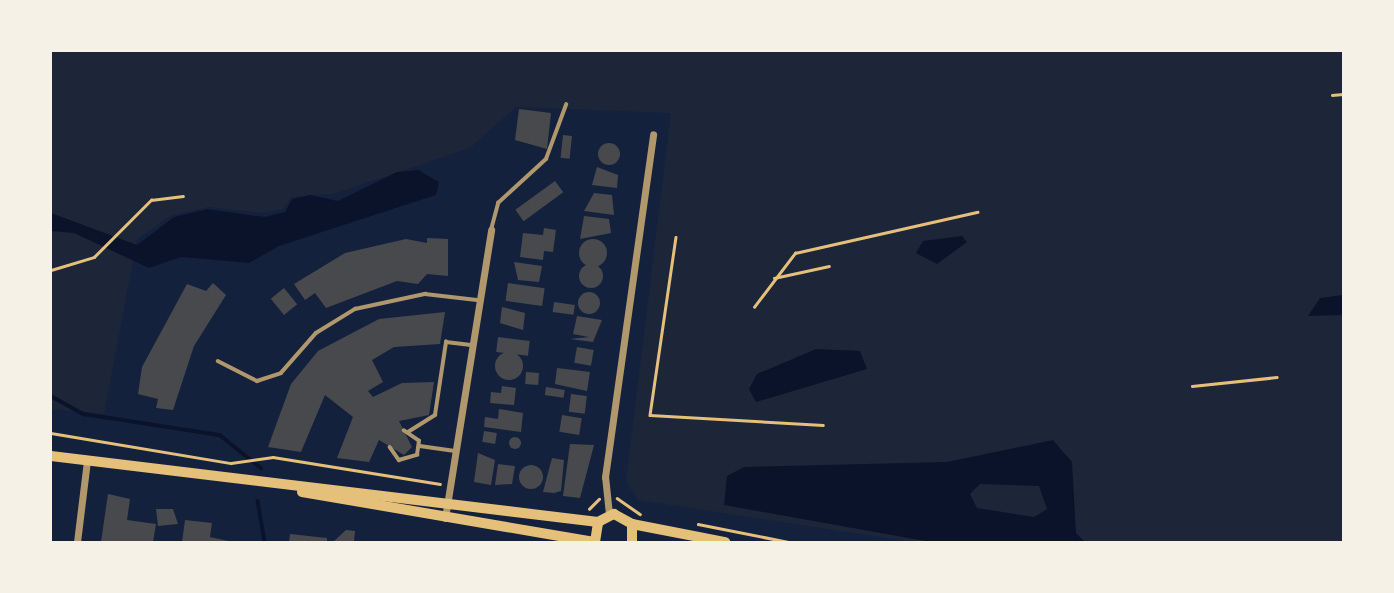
<!DOCTYPE html>
<html>
<head>
<meta charset="utf-8">
<style>
  body { margin:0 }
  #map { position:relative; width:1394px; height:593px; overflow:hidden; background:#14213d; font-family:Quicksand,sans-serif }
  div>[style] { position:absolute }
  [style*='--x'] { left:calc(var(--x)*1px); top:calc(var(--y)*1px); width:calc(var(--w)*1px); rotate:calc(var(--a)*1deg) }
  .green>* { inset:0; background:#1d2539 }
  .water>* { inset:0; background:#0b132b }
  .stream>* { height:3.5px; margin:-1.75px; padding:0 1.75px; transform-origin:1.75px; border-radius:1.75px; background:#0b132b }
  .building>* { inset:0; background:#48494c; transform-origin:0 0 }
  .round { border-radius:50% }
  .path>* { height:2.5px; margin:-1.25px; padding:0 1.25px; transform-origin:1.25px; border-radius:1.25px; background:#e5c07b }
  .service>* { height:3.5px; margin:-1.75px; padding:0 1.75px; transform-origin:1.75px; border-radius:1.75px; background:#b1986c }
  .minor>* { height:7px; margin:-3.5px; padding:0 3.5px; transform-origin:3.5px; border-radius:3.5px; background:#b1986c }
  .primary>* { height:10px; margin:-5px; padding:0 5px; transform-origin:5px; border-radius:5px; background:#e5c07b }
  span { translate:-50% -50%; white-space:nowrap; text-align:center; line-height:1.15; -webkit-text-stroke:7px #f6f1e7; paint-order:stroke }
  .frame { position:absolute; inset:0; border:52px solid #f6f1e7; pointer-events:none }
</style>
</head>
<body>
<div id="map">
  <div class="green">
    <i style="clip-path:polygon(51px 51px,1343px 51px,1343px 542px,912px 542px,638px 500px,626px 481px,671px 113px,516px 107px,470px 148px,333px 194px,291px 197px,283px 209px,262px 213px,208px 207px,172px 215px,137px 239px,104px 414px,51px 409px)"></i>
  </div>
  <div class="water">
    <i style="clip-path:polygon(418px 170px,439px 182px,436px 195px,279px 246px,249px 263px,181px 257px,149px 268px,74px 233px,51px 231px,51px 213px,137px 245px,174px 217px,207px 209px,264px 217px,285px 212px,292px 199px,310px 195px,338px 201px,397px 172px)"></i>
    <i style="clip-path:polygon(962px 236px,967px 242px,937px 264px,916px 253px,923px 241px)"></i>
    <i style="clip-path:polygon(1343px 295px,1343px 315px,1308px 316px,1320px 298px)"></i>
    <i style="clip-path:polygon(816px 349px,860px 351px,867px 369px,756px 402px,749px 389px,757px 374px)"></i>
    <i style="clip-path:polygon(evenodd,1053px 440px,1072px 462px,1076px 533px,1085px 542px,931px 542px,724px 505px,727px 476px,744px 467px,947px 462px,1053px 440px,980px 484px,1039px 486px,1047px 509px,1034px 517px,977px 508px,970px 494px,980px 484px)"></i>
  </div>
  <div class="stream">
    <i style="--x:51;--y:396;--w:38;--a:29"></i>
    <i style="--x:84;--y:414;--w:138;--a:8.8"></i>
    <i style="--x:220;--y:435;--w:53;--a:38.8"></i>
    <i style="--x:258;--y:501;--w:42;--a:80.3"></i>
  </div>
  <div class="building">
    <i style="clip-path:polygon(519px 109px,551px 113px,547px 149px,515px 140px)"></i>
    <i style="left:563px;top:135px;width:9px;height:23px;rotate:6deg"></i>
    <i class="round" style="left:598px;top:143px;width:22px;height:22px"></i>
    <i style="clip-path:polygon(597px 167px,618px 175px,617px 188px,592px 185px)"></i>
    <i style="left:555px;top:181px;width:14px;height:49px;rotate:54deg"></i>
    <i style="clip-path:polygon(594px 193px,612px 195px,614px 215px,584px 211px)"></i>
    <i style="clip-path:polygon(584px 216px,609px 219px,611px 233px,580px 239px)"></i>
    <i style="clip-path:polygon(544px 228px,556px 230px,553px 252px,544px 251px,543px 260px,520px 257px,523px 233px,543px 235px)"></i>
    <i style="clip-path:polygon(427px 238px,448px 239px,448px 276px,427px 274px,418px 284px,397px 281px,326px 308px,315px 293px,305px 300px,294px 284px,345px 253px,406px 239px,427px 243px)"></i>
    <i class="round" style="left:579px;top:239px;width:28px;height:28px"></i>
    <i style="clip-path:polygon(514px 262px,542px 266px,539px 282px,518px 280px)"></i>
    <i class="round" style="left:579px;top:264px;width:24px;height:24px"></i>
    <i style="clip-path:polygon(213px 283px,226px 295px,194px 346px,173px 410px,156px 408px,158px 399px,138px 394px,142px 367px,187px 284px,206px 291px)"></i>
    <i style="left:508px;top:283px;width:37px;height:18px;rotate:8deg"></i>
    <i style="left:284px;top:288px;width:21px;height:17px;rotate:51deg"></i>
    <i class="round" style="left:578px;top:292px;width:22px;height:22px"></i>
    <i style="left:554px;top:302px;width:21px;height:10px;rotate:8deg"></i>
    <i style="clip-path:polygon(502px 307px,525px 313px,523px 330px,500px 323px)"></i>
    <i style="clip-path:polygon(445px 312px,440px 344px,394px 347px,372px 360px,383px 382px,368px 391px,373px 397px,402px 383px,434px 382px,429px 415px,399px 421px,412px 447px,404px 455px,379px 440px,369px 462px,337px 458px,353px 417px,325px 395px,301px 452px,268px 447px,291px 384px,318px 351px,379px 319px)"></i>
    <i style="clip-path:polygon(577px 316px,602px 320px,593px 342px,570px 339px,589px 337px,573px 334px)"></i>
    <i style="left:498px;top:337px;width:32px;height:15px;rotate:7deg"></i>
    <i style="left:577px;top:347px;width:17px;height:16px;rotate:10deg"></i>
    <i class="round" style="left:495px;top:352px;width:28px;height:28px"></i>
    <i style="clip-path:polygon(557px 368px,590px 372px,587px 391px,555px 384px)"></i>
    <i style="left:526px;top:372px;width:13px;height:12px;rotate:4deg"></i>
    <i style="clip-path:polygon(502px 386px,516px 388px,514px 405px,490px 403px,491px 392px,501px 393px)"></i>
    <i style="left:546px;top:387px;width:19px;height:8px;rotate:9deg"></i>
    <i style="left:571px;top:394px;width:16px;height:18px;rotate:7deg"></i>
    <i style="clip-path:polygon(499px 409px,523px 413px,521px 432px,484px 427px,485px 417px,498px 419px)"></i>
    <i style="left:562px;top:415px;width:20px;height:17px;rotate:9deg"></i>
    <i style="left:484px;top:431px;width:13px;height:11px;rotate:9deg"></i>
    <i class="round" style="left:509px;top:437px;width:12px;height:12px"></i>
    <i style="clip-path:polygon(570px 444px,594px 445px,580px 498px,563px 496px)"></i>
    <i style="clip-path:polygon(478px 453px,495px 460px,491px 485px,474px 482px)"></i>
    <i style="clip-path:polygon(552px 458px,564px 460px,561px 491px,554px 493px,543px 492px)"></i>
    <i style="clip-path:polygon(498px 464px,515px 466px,512px 484px,495px 485px)"></i>
    <i class="round" style="left:519px;top:465px;width:24px;height:24px"></i>
    <i style="clip-path:polygon(108px 494px,130px 499px,127px 520px,156px 524px,153px 542px,101px 542px)"></i>
    <i style="clip-path:polygon(156px 509px,173px 509px,178px 524px,158px 526px)"></i>
    <i style="clip-path:polygon(185px 520px,212px 523px,210px 537px,233px 542px,182px 542px)"></i>
    <i style="clip-path:polygon(346px 530px,355px 531px,354px 542px,333px 542px)"></i>
    <i style="clip-path:polygon(290px 534px,327px 538px,327px 542px,289px 542px)"></i>
  </div>
  <div class="path">
    <i style="--x:1332;--y:95;--w:11;--a:-5"></i>
    <i style="--x:676;--y:237;--w:180;--a:98.3"></i>
    <i style="--x:650;--y:415;--w:173;--a:3.3"></i>
    <i style="--x:51;--y:270;--w:45;--a:-16.8"></i>
    <i style="--x:94;--y:257;--w:81;--a:-45"></i>
    <i style="--x:151;--y:200;--w:32;--a:-7"></i>
    <i style="--x:774;--y:278;--w:56;--a:-12.3"></i>
    <i style="--x:754;--y:307;--w:68;--a:-52.8"></i>
    <i style="--x:795;--y:253;--w:187;--a:-12.7"></i>
    <i style="--x:1192;--y:386;--w:85;--a:-6"></i>
    <i style="--x:51;--y:433;--w:182;--a:9.5"></i>
    <i style="--x:231;--y:463;--w:42;--a:-8.1"></i>
    <i style="--x:273;--y:457;--w:169;--a:9.2"></i>
    <i style="--x:617;--y:498;--w:28;--a:35"></i>
    <i style="--x:589;--y:509;--w:14;--a:-45"></i>
    <i style="--x:698;--y:524;--w:93;--a:11.2"></i>
  </div>
  <div class="service">
    <i style="--x:491;--y:230;--w:28;--a:-75"></i>
    <i style="--x:498;--y:203;--w:65;--a:-42.5"></i>
    <i style="--x:546;--y:159;--w:58;--a:-69.7"></i>
    <i style="--x:218;--y:361;--w:44;--a:27.1"></i>
    <i style="--x:257;--y:381;--w:25;--a:-18"></i>
    <i style="--x:281;--y:373;--w:53;--a:-48.8"></i>
    <i style="--x:316;--y:333;--w:46;--a:-31.6"></i>
    <i style="--x:355;--y:309;--w:72;--a:-12.1"></i>
    <i style="--x:425;--y:294;--w:52;--a:6.6"></i>
    <i style="--x:408;--y:432;--w:32;--a:-32"></i>
    <i style="--x:435;--y:415;--w:74;--a:-81.4"></i>
    <i style="--x:446;--y:342;--w:25;--a:7"></i>
    <i style="--x:420;--y:446;--w:35;--a:8"></i>
    <i style="--x:390;--y:447;--w:16;--a:55"></i>
    <i style="--x:399;--y:460;--w:19;--a:-16"></i>
    <i style="--x:417;--y:455;--w:14;--a:-82"></i>
    <i style="--x:419;--y:441;--w:18;--a:-146"></i>
  </div>
  <div class="minor">
    <i style="--x:609;--y:514;--w:37;--a:-96"></i>
    <i style="--x:605;--y:477;--w:346;--a:-82"></i>
    <i style="--x:445;--y:518;--w:292;--a:-80.9"></i>
    <i style="--x:77;--y:542;--w:82;--a:-83"></i>
  </div>
  <div class="primary">
    <i style="--x:51;--y:456;--w:551;--a:6.88"></i>
    <i style="--x:302;--y:492;--w:295;--a:9.7"></i>
    <i style="--x:632;--y:524;--w:95;--a:11"></i>
    <i style="--x:595;--y:542;--w:20;--a:-81"></i>
    <i style="--x:598;--y:522;--w:18;--a:-27"></i>
    <i style="--x:614;--y:514;--w:21;--a:29"></i>
    <i style="--x:632;--y:524;--w:18;--a:90"></i>
  </div>
  <div class="frame"></div>
</div>
</body>
</html>
